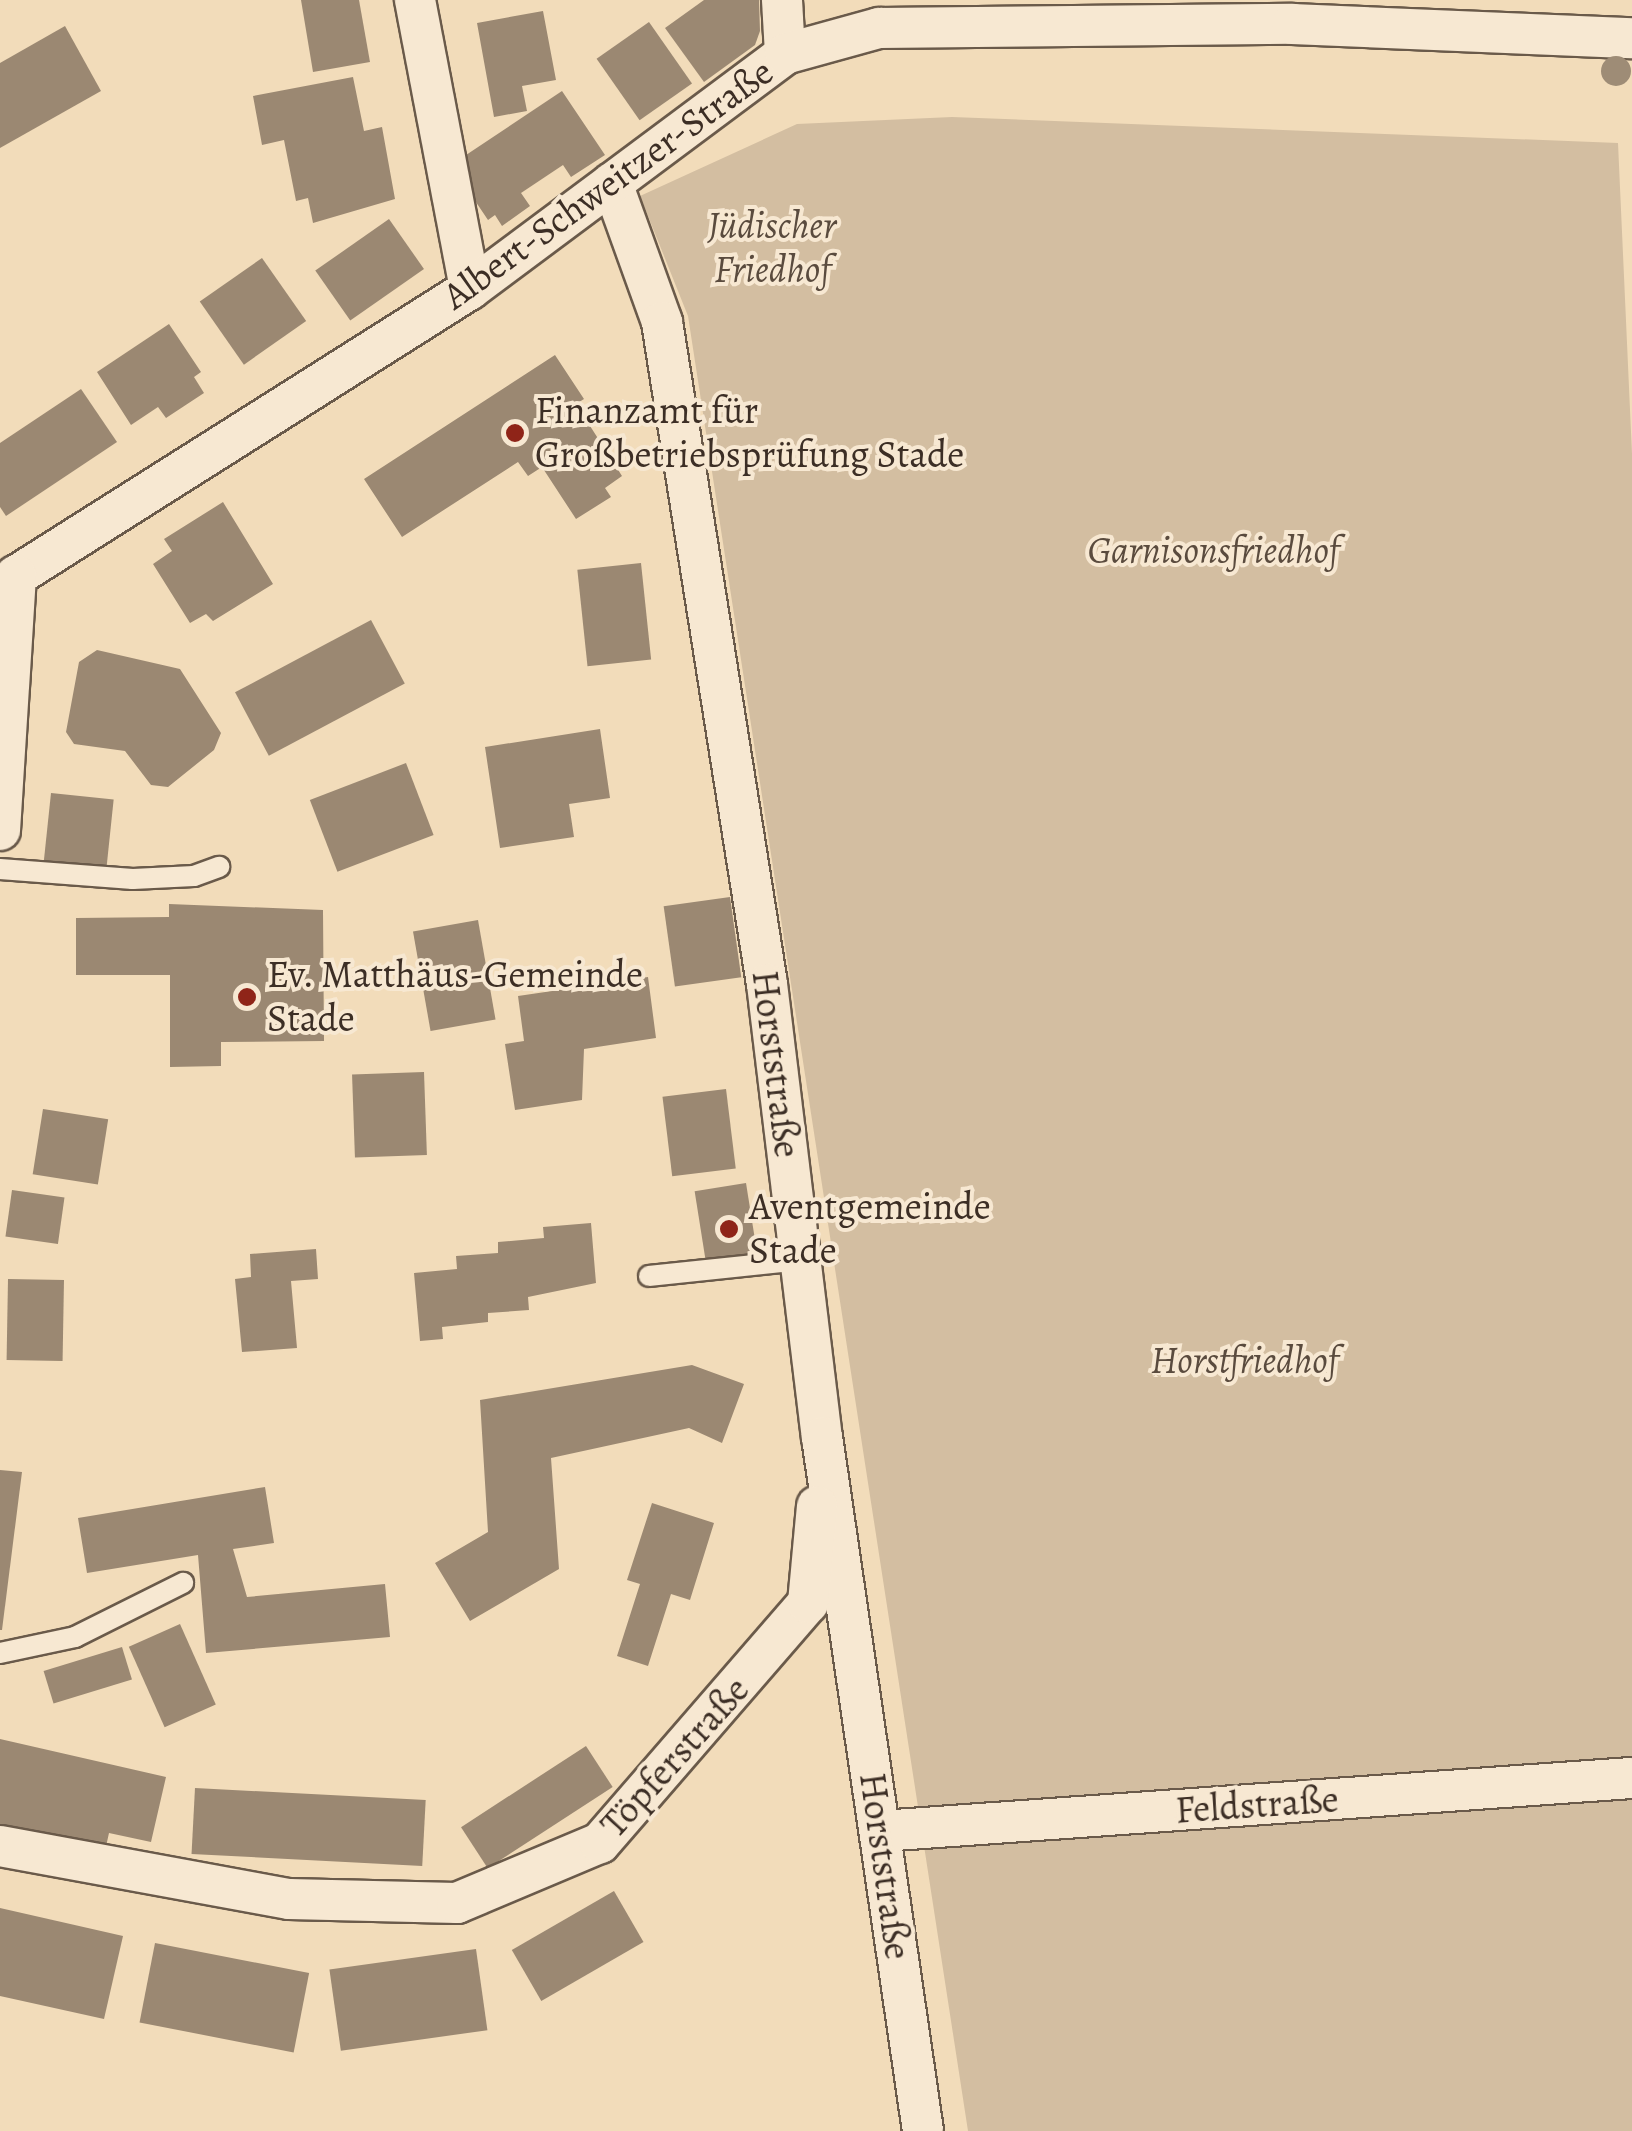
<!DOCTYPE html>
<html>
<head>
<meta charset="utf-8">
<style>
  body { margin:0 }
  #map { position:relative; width:1632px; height:2131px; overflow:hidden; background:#f2dcba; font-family:Alegreya,serif }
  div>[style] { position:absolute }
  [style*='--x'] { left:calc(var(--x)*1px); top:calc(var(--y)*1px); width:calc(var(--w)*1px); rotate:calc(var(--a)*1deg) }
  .green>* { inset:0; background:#d3bea1 }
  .building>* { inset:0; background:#9b8872; transform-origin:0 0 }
  .roads { filter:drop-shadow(2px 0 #6a5a4a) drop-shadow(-2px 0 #6a5a4a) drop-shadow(0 2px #6a5a4a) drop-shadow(0 -2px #6a5a4a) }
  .lane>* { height:20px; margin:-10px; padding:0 10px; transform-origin:10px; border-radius:10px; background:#f7e8d2 }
  .street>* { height:40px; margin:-20px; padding:0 20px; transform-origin:20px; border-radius:20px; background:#f7e8d2 }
  .trees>* { width:30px; height:30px; margin:-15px; border-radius:50%; background:#9e8c76 }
  .dots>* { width:28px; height:28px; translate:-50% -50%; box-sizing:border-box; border:5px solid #f7e8d2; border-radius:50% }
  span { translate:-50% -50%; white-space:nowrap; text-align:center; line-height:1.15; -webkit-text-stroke:8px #f7e8d2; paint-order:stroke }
  .street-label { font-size:38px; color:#3c2e25 }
  .park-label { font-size:38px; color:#5a4b3e; font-style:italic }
  .poi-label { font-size:38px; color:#3c2e25 }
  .left { translate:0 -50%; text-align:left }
</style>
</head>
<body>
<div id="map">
  <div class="green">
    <i style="clip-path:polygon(952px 117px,1618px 143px,1632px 454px,1632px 2131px,968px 2131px,688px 316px,640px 196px,797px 124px)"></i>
  </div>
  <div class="building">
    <i style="clip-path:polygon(301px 0,359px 0,370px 62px,313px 72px)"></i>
    <i style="clip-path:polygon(704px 0,759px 0,760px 31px,755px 45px,704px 82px,665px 28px)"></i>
    <i style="clip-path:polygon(543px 11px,556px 80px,522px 86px,527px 111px,494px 117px,477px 23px)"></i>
    <i style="left:649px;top:22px;width:75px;height:64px;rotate:55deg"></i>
    <i style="clip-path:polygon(65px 26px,101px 91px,0 148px,0 63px)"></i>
    <i style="clip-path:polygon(353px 77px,364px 131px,382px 127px,395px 199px,313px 223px,308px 198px,296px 201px,284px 140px,262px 145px,253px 96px)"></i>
    <i style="clip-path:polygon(562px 91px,605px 155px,571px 177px,563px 165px,521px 193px,530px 206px,502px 226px,495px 215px,488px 220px,451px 165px)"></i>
    <i style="left:389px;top:219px;width:61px;height:90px;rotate:55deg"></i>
    <i style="left:262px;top:258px;width:77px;height:76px;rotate:55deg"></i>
    <i style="clip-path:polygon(169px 324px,201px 372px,194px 377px,204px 393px,166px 418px,158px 407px,131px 425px,97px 372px)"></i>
    <i style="clip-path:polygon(555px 355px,584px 399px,576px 404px,622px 476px,605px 488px,611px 497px,576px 519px,542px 467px,528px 476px,518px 462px,402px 537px,364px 479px)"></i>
    <i style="clip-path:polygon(81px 389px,117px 442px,6px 516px,0 507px,0 443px)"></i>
    <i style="clip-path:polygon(223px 502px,273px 584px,213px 621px,206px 614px,190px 623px,153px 564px,172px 551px,164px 539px)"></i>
    <i style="left:641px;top:563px;width:97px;height:64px;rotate:84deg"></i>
    <i style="left:371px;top:620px;width:72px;height:154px;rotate:62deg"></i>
    <i style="clip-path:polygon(97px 650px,180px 669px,221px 733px,214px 750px,168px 787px,151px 785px,125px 751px,74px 744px,66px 732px,79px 662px)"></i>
    <i style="clip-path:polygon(600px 729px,610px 798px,569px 804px,574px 837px,500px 848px,485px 747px)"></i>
    <i style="left:406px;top:763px;width:77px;height:103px;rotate:69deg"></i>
    <i style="left:51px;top:793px;width:63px;height:77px;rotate:6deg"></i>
    <i style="left:730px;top:897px;width:81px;height:67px;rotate:82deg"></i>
    <i style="clip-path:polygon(169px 904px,323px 910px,324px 1041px,221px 1042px,221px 1066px,170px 1067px,170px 975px,76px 975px,76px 918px,169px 917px)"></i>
    <i style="left:478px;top:920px;width:101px;height:66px;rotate:80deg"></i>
    <i style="clip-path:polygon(648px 977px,656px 1038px,584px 1049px,582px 1100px,515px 1110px,505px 1044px,524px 1041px,518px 996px)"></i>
    <i style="left:424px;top:1072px;width:83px;height:72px;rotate:88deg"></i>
    <i style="left:726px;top:1089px;width:80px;height:64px;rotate:83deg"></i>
    <i style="left:43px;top:1109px;width:66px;height:66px;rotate:9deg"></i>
    <i style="left:746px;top:1183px;width:72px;height:52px;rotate:81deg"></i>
    <i style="left:12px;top:1190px;width:53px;height:47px;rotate:8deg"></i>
    <i style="clip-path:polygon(591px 1223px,596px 1283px,528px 1297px,529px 1310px,488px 1313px,488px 1322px,442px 1327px,443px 1339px,420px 1341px,414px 1273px,457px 1269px,456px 1256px,498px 1253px,498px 1242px,544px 1238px,543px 1227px)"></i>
    <i style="clip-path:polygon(316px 1249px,318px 1279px,291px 1281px,297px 1348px,242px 1352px,235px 1279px,251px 1277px,250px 1254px)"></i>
    <i style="left:8px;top:1279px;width:56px;height:81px;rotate:1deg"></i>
    <i style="clip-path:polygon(692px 1365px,744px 1384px,722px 1443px,689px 1428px,551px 1458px,559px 1569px,470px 1621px,435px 1563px,488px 1532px,480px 1400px)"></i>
    <i style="clip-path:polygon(0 1470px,22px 1472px,2px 1630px,0 1630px)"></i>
    <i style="clip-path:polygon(265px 1487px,274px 1543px,233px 1549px,247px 1597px,385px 1584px,390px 1637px,206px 1653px,198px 1555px,87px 1573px,78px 1518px)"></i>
    <i style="clip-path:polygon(652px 1503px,714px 1523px,690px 1600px,671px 1594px,648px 1666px,617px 1656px,640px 1584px,627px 1580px)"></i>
    <i style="left:180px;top:1624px;width:88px;height:56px;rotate:66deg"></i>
    <i style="left:122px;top:1647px;width:34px;height:82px;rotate:73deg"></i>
    <i style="clip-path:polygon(0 1739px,166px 1777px,151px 1842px,109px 1833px,105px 1851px,0 1827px)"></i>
    <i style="left:586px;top:1746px;width:49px;height:149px;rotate:57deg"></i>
    <i style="left:195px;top:1788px;width:231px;height:66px;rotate:3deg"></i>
    <i style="left:614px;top:1891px;width:59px;height:118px;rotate:60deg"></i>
    <i style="clip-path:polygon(0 1908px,123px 1936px,104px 2019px,0 1996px)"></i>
    <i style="left:155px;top:1943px;width:157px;height:81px;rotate:11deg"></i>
    <i style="left:476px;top:1949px;width:82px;height:148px;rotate:82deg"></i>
  </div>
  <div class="roads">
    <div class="lane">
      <i style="--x:0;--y:869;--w:133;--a:4.3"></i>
      <i style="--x:133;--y:879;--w:61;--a:-2.8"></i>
      <i style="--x:194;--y:876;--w:27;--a:-20"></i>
      <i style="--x:649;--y:1276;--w:154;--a:-6"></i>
      <i style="--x:0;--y:1653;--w:77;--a:-12"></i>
      <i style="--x:75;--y:1637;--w:121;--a:-26.6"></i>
    </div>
    <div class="street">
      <i style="--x:415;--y:0;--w:294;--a:79.2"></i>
      <i style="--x:782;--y:0;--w:54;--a:86.8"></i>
      <i style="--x:612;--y:183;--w:148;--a:70.2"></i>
      <i style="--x:662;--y:322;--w:670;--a:80.99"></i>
      <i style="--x:767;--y:984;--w:456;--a:83.1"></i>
      <i style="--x:822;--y:1437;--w:701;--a:81.72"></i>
      <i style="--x:16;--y:576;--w:537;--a:-32.3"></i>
      <i style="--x:470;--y:289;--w:393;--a:-36.7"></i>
      <i style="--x:785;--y:54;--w:98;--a:-15.5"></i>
      <i style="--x:879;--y:28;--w:413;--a:-0.6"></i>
      <i style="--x:1292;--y:24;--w:340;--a:2.4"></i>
      <i style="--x:0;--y:830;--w:255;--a:-86.4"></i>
      <i style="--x:881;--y:1831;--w:753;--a:-4.04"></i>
      <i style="--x:0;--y:1846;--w:294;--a:10.4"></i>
      <i style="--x:289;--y:1899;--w:168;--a:1.4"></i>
      <i style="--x:457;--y:1903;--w:155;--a:-22.8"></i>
      <i style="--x:600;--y:1843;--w:318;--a:-49.1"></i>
      <i style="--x:808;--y:1603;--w:97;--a:-84.7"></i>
    </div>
  </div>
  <div class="trees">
    <i style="left:1616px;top:71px"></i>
  </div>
  <div class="dots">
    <i style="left:515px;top:433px;background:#8f2418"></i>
    <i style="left:247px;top:997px;background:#8f2418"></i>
    <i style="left:729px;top:1229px;background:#8f2418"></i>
  </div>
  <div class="street-label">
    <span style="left:608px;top:184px;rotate:-36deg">Albert-Schweitzer-Straße</span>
    <span style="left:776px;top:1064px;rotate:83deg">Horststraße</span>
    <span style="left:675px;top:1757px;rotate:-48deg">Töpferstraße</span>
    <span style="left:1257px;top:1805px;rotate:-4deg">Feldstraße</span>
    <span style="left:885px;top:1866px;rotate:82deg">Horststraße</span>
  </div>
  <div class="park-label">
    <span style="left:772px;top:248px">Jüdischer<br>Friedhof</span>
    <span style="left:1213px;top:551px">Garnisonsfriedhof</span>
    <span style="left:1244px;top:1361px">Horstfriedhof</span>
  </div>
  <div class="poi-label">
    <span class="left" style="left:535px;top:433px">Finanzamt für<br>Großbetriebsprüfung Stade</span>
    <span class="left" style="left:267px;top:997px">Ev. Matthäus-Gemeinde<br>Stade</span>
    <span class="left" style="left:749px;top:1229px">Aventgemeinde<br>Stade</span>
  </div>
</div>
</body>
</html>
